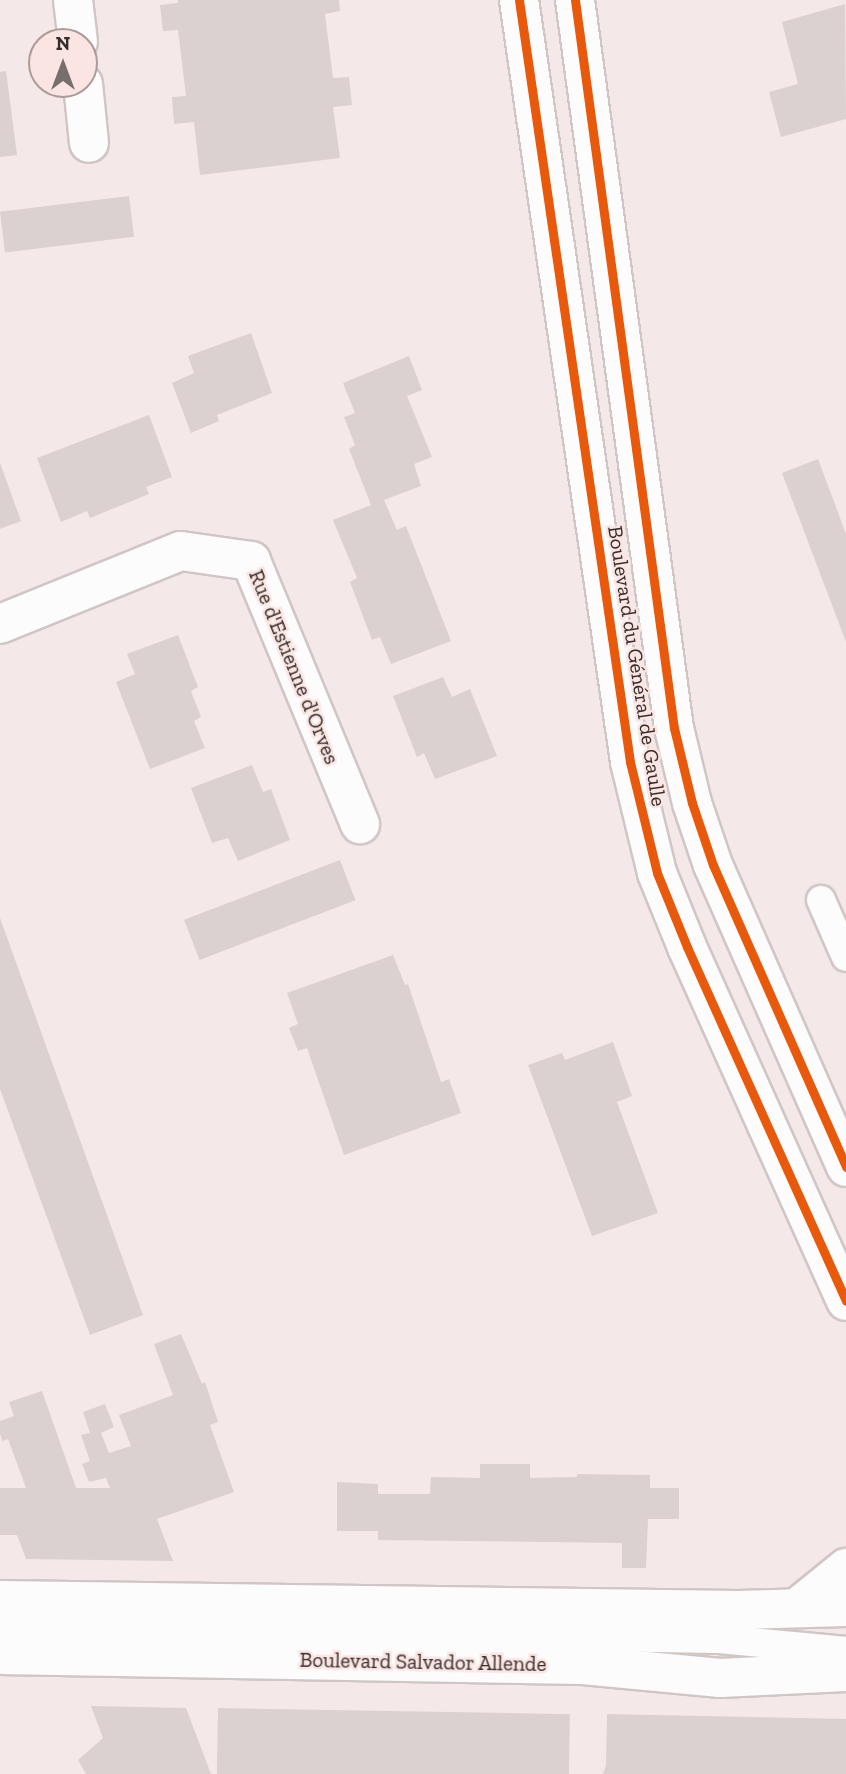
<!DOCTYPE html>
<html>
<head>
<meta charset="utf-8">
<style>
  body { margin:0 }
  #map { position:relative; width:846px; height:1774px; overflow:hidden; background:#f4e9e8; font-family:"Zilla Slab",serif }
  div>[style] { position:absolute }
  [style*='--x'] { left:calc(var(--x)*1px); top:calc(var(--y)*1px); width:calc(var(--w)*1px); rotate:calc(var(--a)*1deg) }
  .building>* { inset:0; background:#dbd1d0; transform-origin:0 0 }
  .roads { filter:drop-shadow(2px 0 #cfc6c5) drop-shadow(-2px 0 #cfc6c5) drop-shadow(0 2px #cfc6c5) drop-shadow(0 -2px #cfc6c5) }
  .service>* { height:28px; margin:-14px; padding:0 14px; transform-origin:14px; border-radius:14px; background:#fdfcfc }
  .minor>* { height:38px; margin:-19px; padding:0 19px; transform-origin:19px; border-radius:19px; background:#fdfcfc }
  .secondary>* { height:38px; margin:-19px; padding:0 19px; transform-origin:19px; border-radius:19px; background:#fdfcfc }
  .cycleway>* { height:9px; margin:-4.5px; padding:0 4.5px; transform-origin:4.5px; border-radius:4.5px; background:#e8590c }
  span { translate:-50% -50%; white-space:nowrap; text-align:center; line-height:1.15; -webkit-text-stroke:5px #fae5e2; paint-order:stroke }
  .street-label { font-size:21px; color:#342d2b }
  .north { position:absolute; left:28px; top:28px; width:70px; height:70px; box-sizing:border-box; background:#fae5e2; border:2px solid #ab9b99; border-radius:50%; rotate:0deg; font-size:19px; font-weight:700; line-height:28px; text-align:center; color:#342d2b }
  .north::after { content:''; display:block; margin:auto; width:24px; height:32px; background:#776f6d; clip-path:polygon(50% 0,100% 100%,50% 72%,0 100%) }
</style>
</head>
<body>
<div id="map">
  <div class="building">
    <i style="clip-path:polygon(178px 0,339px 0,340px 11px,325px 14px,333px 78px,349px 77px,352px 105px,333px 107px,340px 158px,200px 175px,194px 122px,174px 124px,172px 97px,186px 96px,178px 30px,163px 31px,160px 5px,178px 3px)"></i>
    <i style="clip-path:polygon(845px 4px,846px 119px,781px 137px,769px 92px,798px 84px,782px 22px)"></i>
    <i style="clip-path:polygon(6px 71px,17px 155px,0 157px,0 72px)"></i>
    <i style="left:129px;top:196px;width:41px;height:130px;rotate:83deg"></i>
    <i style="clip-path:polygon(251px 333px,272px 393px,217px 415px,219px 421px,191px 433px,172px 383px,194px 373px,188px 356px)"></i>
    <i style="clip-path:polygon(409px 356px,422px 390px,407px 396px,432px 457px,414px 464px,421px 486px,384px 500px,397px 530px,406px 526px,451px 641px,391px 664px,380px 637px,372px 640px,350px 582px,357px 578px,333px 520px,371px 505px,349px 449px,355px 445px,344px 417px,355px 413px,343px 383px)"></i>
    <i style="clip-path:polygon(149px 415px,172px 477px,146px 487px,149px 494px,90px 518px,87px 511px,61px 522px,37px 458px)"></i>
    <i style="clip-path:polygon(818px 459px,846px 534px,846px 642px,782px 473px)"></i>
    <i style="clip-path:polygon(0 463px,21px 521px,0 529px)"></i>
    <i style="clip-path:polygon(178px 635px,198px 687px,191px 691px,201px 717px,194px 721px,205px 748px,150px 769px,116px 682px,135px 674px,127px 654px)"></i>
    <i style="clip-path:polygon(443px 677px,452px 697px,470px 689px,497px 756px,435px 779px,424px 753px,417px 757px,393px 696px)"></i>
    <i style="clip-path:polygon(252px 765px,263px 792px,271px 789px,290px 840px,238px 861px,228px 838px,212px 843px,191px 788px)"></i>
    <i style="left:340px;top:860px;width:43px;height:167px;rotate:69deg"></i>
    <i style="clip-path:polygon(0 918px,143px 1315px,90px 1335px,0 1089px)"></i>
    <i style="clip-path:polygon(393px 955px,405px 985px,408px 984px,441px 1082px,449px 1079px,461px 1113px,344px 1155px,307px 1048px,298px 1051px,289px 1028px,298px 1024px,287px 993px)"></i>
    <i style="clip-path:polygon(613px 1042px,632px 1096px,617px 1102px,658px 1213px,592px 1236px,528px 1065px,562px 1053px,565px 1060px)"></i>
    <i style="clip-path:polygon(181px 1334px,202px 1384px,205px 1382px,218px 1422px,210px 1425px,234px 1492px,157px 1519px,173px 1561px,26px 1559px,17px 1535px,0 1535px,0 1488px,26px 1488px,8px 1439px,2px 1441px,0 1433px,0 1421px,14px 1416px,9px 1402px,42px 1391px,76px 1488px,110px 1488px,106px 1478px,89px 1482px,82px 1464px,90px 1461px,81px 1435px,90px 1433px,83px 1412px,105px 1404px,114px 1427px,101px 1433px,109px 1453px,131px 1446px,119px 1415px,173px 1395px,154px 1344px)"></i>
    <i style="clip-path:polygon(480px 1464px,530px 1464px,530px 1478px,577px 1477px,577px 1474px,650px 1475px,650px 1488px,679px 1488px,679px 1519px,648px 1519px,646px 1568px,622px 1568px,622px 1543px,378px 1540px,378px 1531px,337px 1531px,337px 1482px,378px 1484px,378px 1494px,430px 1494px,431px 1477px,480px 1478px)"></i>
    <i style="clip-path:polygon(91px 1706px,186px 1708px,211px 1774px,86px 1774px,78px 1760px,103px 1738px)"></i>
    <i style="left:218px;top:1708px;width:352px;height:68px;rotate:1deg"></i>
    <i style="clip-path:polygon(607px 1714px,846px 1719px,846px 1774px,603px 1774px,606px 1765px)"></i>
  </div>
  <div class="roads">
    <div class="service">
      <i style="--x:821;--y:900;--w:62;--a:66.3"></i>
      <i style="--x:0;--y:1627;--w:719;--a:0.96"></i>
      <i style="--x:719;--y:1639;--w:128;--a:5.4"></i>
    </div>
    <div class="minor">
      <i style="--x:73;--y:0;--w:42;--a:83.2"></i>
      <i style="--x:83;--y:84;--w:59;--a:84.2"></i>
      <i style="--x:0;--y:624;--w:195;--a:-22"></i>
      <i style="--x:181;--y:551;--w:71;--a:8.1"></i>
      <i style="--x:251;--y:561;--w:285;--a:67.5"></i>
    </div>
    <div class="secondary">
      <i style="--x:519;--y:0;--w:770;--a:81.71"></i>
      <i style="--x:630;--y:762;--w:114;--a:76.3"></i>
      <i style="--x:657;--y:873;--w:80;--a:67.9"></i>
      <i style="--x:687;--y:947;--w:388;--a:65.8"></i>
      <i style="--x:575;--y:0;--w:735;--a:82.26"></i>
      <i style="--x:674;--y:728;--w:77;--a:76.5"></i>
      <i style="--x:692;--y:803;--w:65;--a:71.3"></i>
      <i style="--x:713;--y:865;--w:330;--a:66.2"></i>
      <i style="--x:0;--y:1600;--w:738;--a:0.78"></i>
      <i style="--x:738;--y:1610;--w:108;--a:-1.6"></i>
      <i style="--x:798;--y:1607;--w:62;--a:-39.1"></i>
      <i style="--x:0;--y:1655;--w:583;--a:0.98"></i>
      <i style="--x:583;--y:1665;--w:138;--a:5.4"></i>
      <i style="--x:720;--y:1678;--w:126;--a:-2.7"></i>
    </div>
  </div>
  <div class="cycleway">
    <i style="--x:519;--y:0;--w:770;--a:81.71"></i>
    <i style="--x:630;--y:762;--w:114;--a:76.3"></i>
    <i style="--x:657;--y:873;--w:80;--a:67.9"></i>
    <i style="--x:687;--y:947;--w:388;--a:65.8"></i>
    <i style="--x:575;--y:0;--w:735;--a:82.26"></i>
    <i style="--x:674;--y:728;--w:77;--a:76.5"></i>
    <i style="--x:692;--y:803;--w:65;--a:71.3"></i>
    <i style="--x:713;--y:865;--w:330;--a:66.2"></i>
  </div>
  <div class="street-label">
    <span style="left:637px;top:666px;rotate:81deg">Boulevard du Général de Gaulle</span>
    <span style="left:294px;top:667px;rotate:68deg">Rue d'Estienne d'Orves</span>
    <span style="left:423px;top:1662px;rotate:1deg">Boulevard Salvador Allende</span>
  </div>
  <div class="north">N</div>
</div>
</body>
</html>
